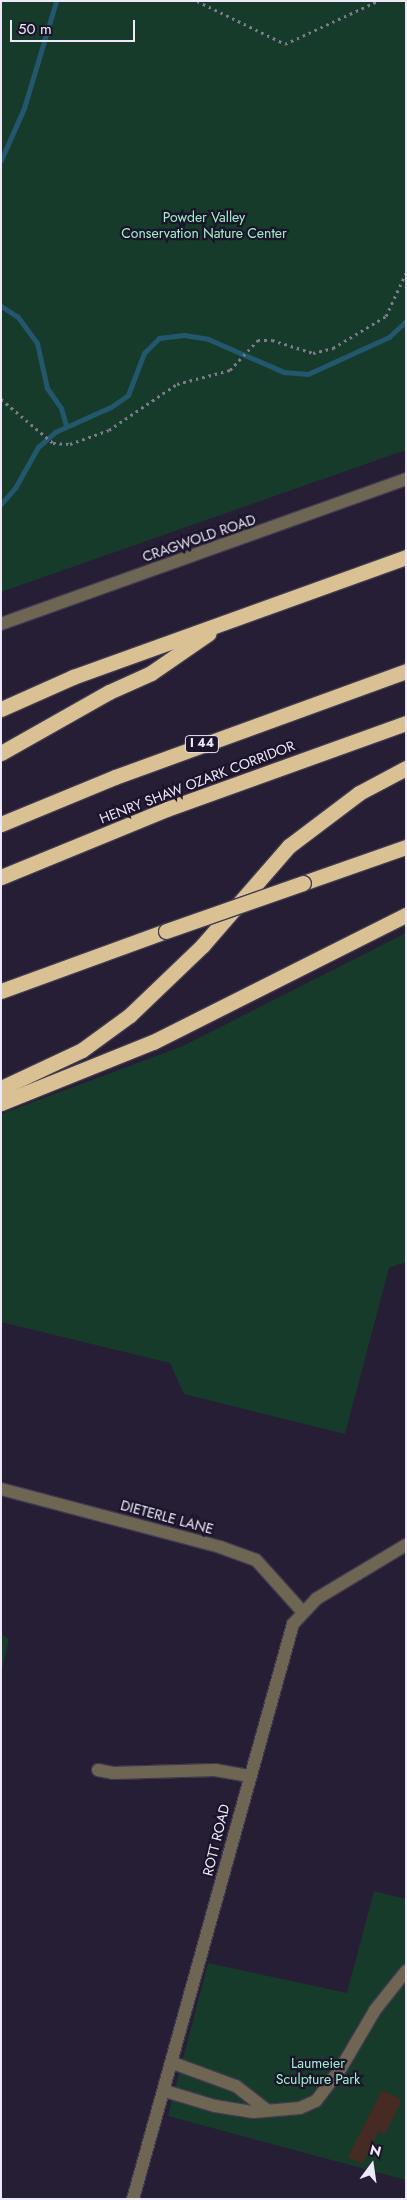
<!DOCTYPE html>
<html>
<head>
<meta charset="utf-8">
<style>
  body { margin:0 }
  #map { position:relative; width:407px; height:2200px; overflow:hidden; background:#251e34; font-family:Jost,sans-serif }
  div>[style] { position:absolute }
  [style*='--x'] { left:calc(var(--x)*1px); top:calc(var(--y)*1px); width:calc(var(--w)*1px); rotate:calc(var(--a)*1deg) }
  .green>* { inset:0; background:#173b2b }
  .stream>* { height:5px; margin:-2.5px; padding:0 2.5px; transform-origin:2.5px; border-radius:2.5px; background:#22576d }
  .building>* { inset:0; background:#452b23 }
  .path>* { height:3px; margin-top:-1.5px; transform-origin:0; background:repeating-linear-gradient(90deg,#7f798d 0 2.5px,transparent 0 6.5px) }
  .roads { filter:drop-shadow(1px 0 #413a50) drop-shadow(-1px 0 #413a50) drop-shadow(0 1px #413a50) drop-shadow(0 -1px #413a50) }
  .minor>* { height:12px; margin:-6px; padding:0 6px; transform-origin:6px; border-radius:6px; background:#6e6552 }
  .highway>* { height:15px; margin:-7.5px; padding:0 7.5px; transform-origin:7.5px; border-radius:7.5px; background:#d9c193 }
  .bridges { filter:drop-shadow(1px 0 #413a50) drop-shadow(-1px 0 #413a50) drop-shadow(0 1px #413a50) drop-shadow(0 -1px #413a50) }
  .highway-bridge>* { height:15px; margin:-7.5px; padding:0 7.5px; transform-origin:7.5px; border-radius:7.5px; background:#d9c193 }
  span { translate:-50% -50%; white-space:nowrap; text-align:center; line-height:1.15; -webkit-text-stroke:4.5px #1b142a; paint-order:stroke }
  .shield-label span { padding:1px 4px; background:#1b142a; border:1px solid; border-radius:4px; -webkit-text-stroke-width:0 }
  .shield-label { font-size:12px; color:#ede9f9; font-weight:700 }
  .park-label { font-size:14px; color:#9ff1ca }
  .street-label { font-size:14px; color:#ede9f9 }
  .frame { position:absolute; inset:0; border:2px solid #ede9f9; pointer-events:none }
  .north { position:absolute; left:347px; top:2140px; width:50px; height:50px; -webkit-text-stroke:4px #1b142a; paint-order:stroke; rotate:14deg; font-size:14px; font-weight:700; line-height:20px; text-align:center; color:#ede9f9 }
  .north::after { content:''; display:block; margin:auto; width:18px; height:22px; background:#ede9f9; clip-path:polygon(50% 0,100% 100%,50% 72%,0 100%) }
  .scale { position:absolute; left:10px; top:20px; width:125px; height:22px; box-sizing:border-box; border:2px solid #ede9f9; border-top:0; padding-left:6px; font-size:15px; line-height:18px; white-space:nowrap; color:#ede9f9; -webkit-text-stroke:4px #1b142a; paint-order:stroke }
</style>
</head>
<body>
<div id="map">
  <div class="green">
    <i style="clip-path:polygon(1px 1px,406px 1px,406px 450px,1px 592px)"></i>
    <i style="clip-path:polygon(406px 933px,406px 1262px,389px 1268px,345px 1434px,184px 1394px,170px 1363px,1px 1322px,1px 1114px,183px 1046px)"></i>
    <i style="clip-path:polygon(1px 1634px,9px 1639px,1px 1674px)"></i>
    <i style="clip-path:polygon(374px 1891px,406px 1899px,406px 2180px,168px 2116px,208px 1963px,347px 1993px)"></i>
  </div>
  <div class="stream">
    <i style="--x:1;--y:160;--w:57;--a:-66.1"></i>
    <i style="--x:24;--y:108;--w:112;--a:-73.3"></i>
    <i style="--x:1;--y:306;--w:20;--a:33"></i>
    <i style="--x:18;--y:317;--w:32;--a:54"></i>
    <i style="--x:37;--y:343;--w:46;--a:77.5"></i>
    <i style="--x:47;--y:388;--w:24;--a:55"></i>
    <i style="--x:61;--y:408;--w:19;--a:74"></i>
    <i style="--x:1;--y:504;--w:21;--a:-49"></i>
    <i style="--x:15;--y:488;--w:47;--a:-60.7"></i>
    <i style="--x:38;--y:447;--w:23;--a:-41"></i>
    <i style="--x:55;--y:432;--w:61;--a:-24.1"></i>
    <i style="--x:111;--y:407;--w:21;--a:-35"></i>
    <i style="--x:128;--y:395;--w:45;--a:-69.1"></i>
    <i style="--x:144;--y:353;--w:21;--a:-45"></i>
    <i style="--x:159;--y:338;--w:25;--a:-7"></i>
    <i style="--x:184;--y:335;--w:24;--a:9"></i>
    <i style="--x:208;--y:339;--w:83;--a:23.5"></i>
    <i style="--x:284;--y:372;--w:24;--a:5"></i>
    <i style="--x:308;--y:374;--w:89;--a:-24.6"></i>
    <i style="--x:389;--y:337;--w:23;--a:-43"></i>
  </div>
  <div class="building">
    <i style="clip-path:polygon(382px 2090px,402px 2100px,385px 2134px,379px 2131px,362px 2164px,348px 2157px)"></i>
  </div>
  <div class="path">
    <i style="--x:197;--y:1;--w:98;--a:26"></i>
    <i style="--x:285;--y:44;--w:102;--a:-24.8"></i>
    <i style="--x:1;--y:399;--w:68;--a:40.2"></i>
    <i style="--x:53;--y:443;--w:17;--a:3"></i>
    <i style="--x:70;--y:444;--w:41;--a:-19.7"></i>
    <i style="--x:109;--y:430;--w:82;--a:-34.1"></i>
    <i style="--x:177;--y:384;--w:55;--a:-14.8"></i>
    <i style="--x:230;--y:370;--w:41;--a:-47"></i>
    <i style="--x:258;--y:340;--w:14;--a:0"></i>
    <i style="--x:272;--y:340;--w:43;--a:17.6"></i>
    <i style="--x:313;--y:353;--w:21;--a:-14"></i>
    <i style="--x:333;--y:348;--w:62;--a:-31.1"></i>
    <i style="--x:386;--y:316;--w:47;--a:-65.1"></i>
  </div>
  <div class="roads">
    <div class="minor">
      <i style="--x:1;--y:624;--w:430;--a:-19.7"></i>
      <i style="--x:1;--y:1489;--w:227;--a:14.8"></i>
      <i style="--x:220;--y:1547;--w:38;--a:20"></i>
      <i style="--x:256;--y:1560;--w:69;--a:48"></i>
      <i style="--x:98;--y:1770;--w:15;--a:11"></i>
      <i style="--x:113;--y:1773;--w:102;--a:-1.7"></i>
      <i style="--x:215;--y:1770;--w:34;--a:10"></i>
      <i style="--x:173;--y:2063;--w:67;--a:20.1"></i>
      <i style="--x:236;--y:2086;--w:39;--a:38"></i>
      <i style="--x:165;--y:2091;--w:52;--a:16.7"></i>
      <i style="--x:215;--y:2106;--w:39;--a:9"></i>
      <i style="--x:254;--y:2112;--w:46;--a:-5"></i>
      <i style="--x:300;--y:2108;--w:17;--a:-24"></i>
      <i style="--x:316;--y:2101;--w:41;--a:-52.9"></i>
      <i style="--x:341;--y:2068;--w:67;--a:-59.6"></i>
      <i style="--x:375;--y:2010;--w:50;--a:-51.5"></i>
      <i style="--x:133;--y:2199;--w:597;--a:-74.45"></i>
      <i style="--x:293;--y:1624;--w:34;--a:-47"></i>
      <i style="--x:316;--y:1599;--w:105;--a:-31"></i>
    </div>
    <div class="highway">
      <i style="--x:1;--y:709;--w:79;--a:-24"></i>
      <i style="--x:73;--y:677;--w:354;--a:-19.8"></i>
      <i style="--x:1;--y:753;--w:124;--a:-29.5"></i>
      <i style="--x:109;--y:692;--w:46;--a:-24.3"></i>
      <i style="--x:151;--y:673;--w:70;--a:-34.6"></i>
      <i style="--x:1;--y:824;--w:123;--a:-22.4"></i>
      <i style="--x:115;--y:777;--w:310;--a:-20"></i>
      <i style="--x:1;--y:877;--w:179;--a:-22.3"></i>
      <i style="--x:167;--y:809;--w:254;--a:-19.8"></i>
      <i style="--x:303;--y:883;--w:109;--a:-19.3"></i>
      <i style="--x:1;--y:991;--w:176;--a:-20"></i>
      <i style="--x:1;--y:1088;--w:89;--a:-25.1"></i>
      <i style="--x:82;--y:1050;--w:59;--a:-36.1"></i>
      <i style="--x:130;--y:1015;--w:100;--a:-43.8"></i>
      <i style="--x:202;--y:946;--w:133;--a:-49"></i>
      <i style="--x:289;--y:846;--w:88;--a:-37.1"></i>
      <i style="--x:359;--y:793;--w:53;--a:-28"></i>
      <i style="--x:1;--y:1103;--w:164;--a:-21.9"></i>
      <i style="--x:153;--y:1042;--w:283;--a:-26.7"></i>
    </div>
  </div>
  <div class="bridges">
    <div class="highway-bridge">
      <i style="--x:166;--y:931;--w:145;--a:-19.3"></i>
    </div>
  </div>
  <div class="shield-label">
    <span style="left:202px;top:744px">I 44</span>
  </div>
  <div class="park-label">
    <span style="left:204px;top:225px">Powder Valley<br>Conservation Nature Center</span>
    <span style="left:318px;top:2071px">Laumeier<br>Sculpture Park</span>
  </div>
  <div class="street-label">
    <span style="left:199px;top:538px;rotate:-19deg">CRAGWOLD ROAD</span>
    <span style="left:197px;top:782px;rotate:-21deg">HENRY SHAW OZARK CORRIDOR</span>
    <span style="left:167px;top:1517px;rotate:15deg">DIETERLE LANE</span>
    <span style="left:216px;top:1840px;rotate:-76deg">ROTT ROAD</span>
  </div>
  <div class="frame"></div>
  <div class="north">N</div>
  <div class="scale">50 m</div>
</div>
</body>
</html>
